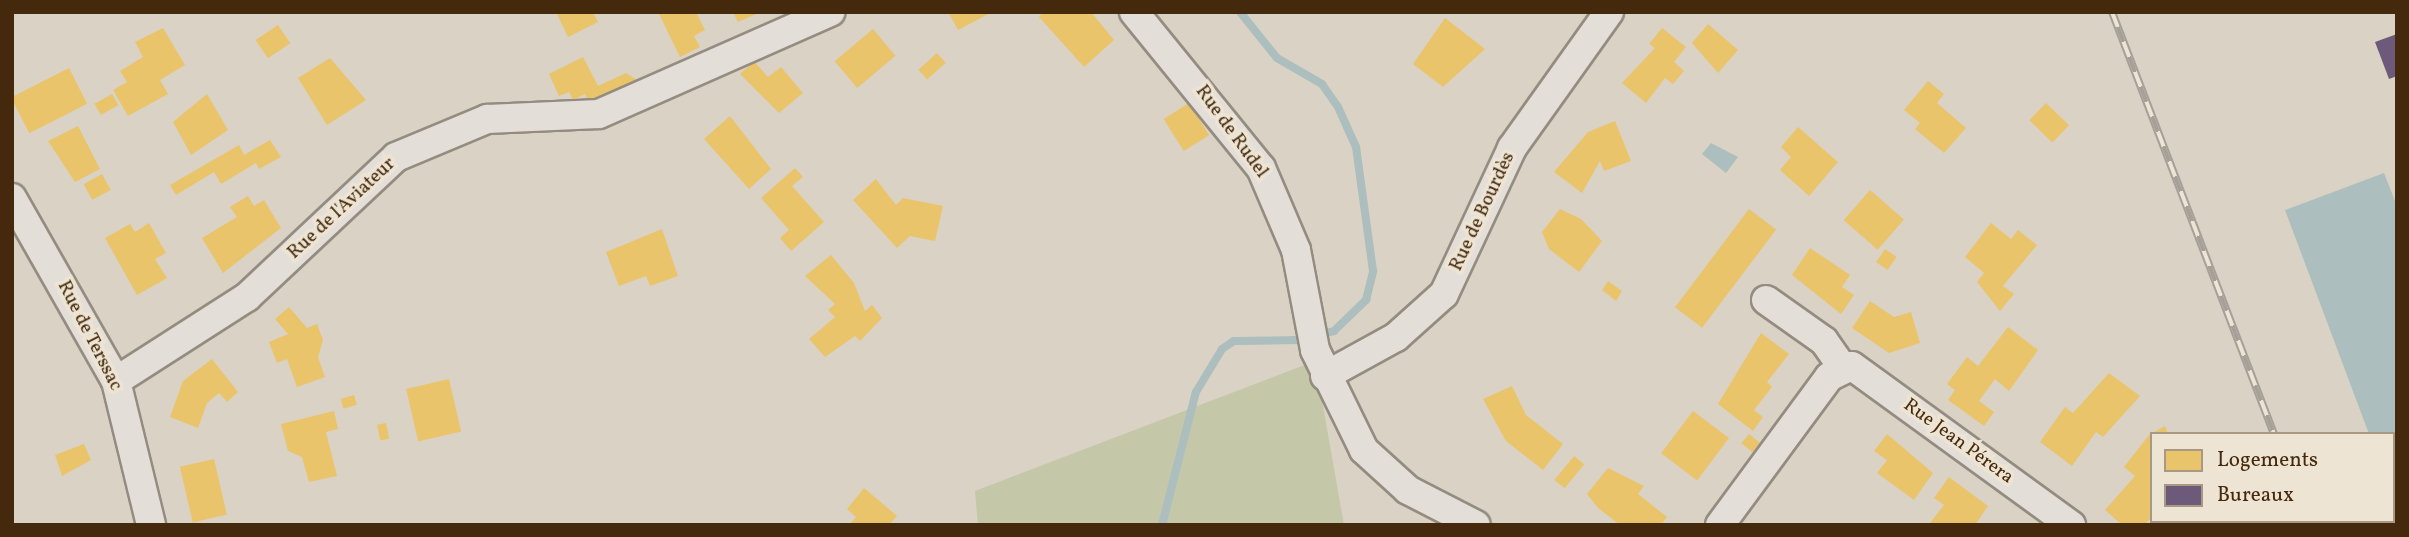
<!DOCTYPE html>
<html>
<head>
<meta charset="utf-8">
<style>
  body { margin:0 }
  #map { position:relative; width:2409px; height:537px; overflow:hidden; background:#dad2c4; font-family:Vollkorn,serif }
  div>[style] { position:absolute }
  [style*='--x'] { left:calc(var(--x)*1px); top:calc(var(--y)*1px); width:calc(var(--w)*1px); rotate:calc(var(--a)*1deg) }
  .green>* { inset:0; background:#c4c7a8 }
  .water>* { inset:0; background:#acbebd }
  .homes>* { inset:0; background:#e9c46a; transform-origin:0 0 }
  .offices>* { inset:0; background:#6d597a }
  .stream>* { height:8px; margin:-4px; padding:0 4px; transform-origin:4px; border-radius:4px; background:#acbebd }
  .roads { filter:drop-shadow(2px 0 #948c80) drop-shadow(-2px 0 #948c80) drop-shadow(0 2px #948c80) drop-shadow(0 -2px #948c80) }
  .minor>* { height:28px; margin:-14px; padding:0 14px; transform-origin:14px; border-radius:14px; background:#e3dfd8 }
  .rail>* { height:8px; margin-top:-4px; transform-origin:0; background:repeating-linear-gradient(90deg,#ede4d3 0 16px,#a6a098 0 32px); box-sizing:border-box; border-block:2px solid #a6a098 }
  span { translate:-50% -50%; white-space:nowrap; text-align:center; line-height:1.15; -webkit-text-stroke:7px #ede4d3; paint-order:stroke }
  .street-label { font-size:19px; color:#44290d }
  .frame { position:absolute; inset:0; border:14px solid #44290d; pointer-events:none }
  .legend { position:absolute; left:2150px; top:432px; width:245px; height:91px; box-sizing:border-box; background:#ede4d3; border:2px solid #a99984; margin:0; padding:9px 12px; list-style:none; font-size:21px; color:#44290d }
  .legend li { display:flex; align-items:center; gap:14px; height:35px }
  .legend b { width:35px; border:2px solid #a99984 }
</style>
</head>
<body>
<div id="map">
  <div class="green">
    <i style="clip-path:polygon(1315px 361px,1344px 525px,978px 525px,975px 491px)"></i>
  </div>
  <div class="water">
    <i style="clip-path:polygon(1711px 143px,1738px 157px,1726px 173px,1702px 154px)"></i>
    <i style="clip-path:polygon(2384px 173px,2397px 206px,2397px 509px,2393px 434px,2369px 434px,2285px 210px)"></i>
  </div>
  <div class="homes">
    <i style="clip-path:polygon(556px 12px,593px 12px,598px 22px,568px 37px)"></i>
    <i style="clip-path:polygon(696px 12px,705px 30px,694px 36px,700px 47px,680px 57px,659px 14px)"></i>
    <i style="clip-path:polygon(733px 12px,761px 12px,738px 22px)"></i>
    <i style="clip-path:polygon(948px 12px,992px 12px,958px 30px)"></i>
    <i style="clip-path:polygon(1043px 12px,1091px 12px,1114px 40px,1084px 67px,1039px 17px)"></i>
    <i style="clip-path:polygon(1445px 18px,1485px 49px,1443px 87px,1413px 64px)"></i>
    <i style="clip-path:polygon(1708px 24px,1738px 50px,1718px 73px,1692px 43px)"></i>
    <i style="left:278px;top:25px;width:22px;height:27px;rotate:56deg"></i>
    <i style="clip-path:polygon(163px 28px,185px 65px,160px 80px,168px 94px,128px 116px,113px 90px,127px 82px,120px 71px,143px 57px,135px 42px)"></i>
    <i style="clip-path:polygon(1662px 28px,1686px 47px,1674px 62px,1684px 71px,1673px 84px,1665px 78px,1646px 103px,1622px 83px,1655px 48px,1649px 44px)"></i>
    <i style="left:873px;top:29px;width:35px;height:50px;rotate:50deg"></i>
    <i style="left:937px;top:53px;width:13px;height:25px;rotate:48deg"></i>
    <i style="clip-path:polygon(583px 57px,598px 86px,626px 73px,637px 80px,588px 101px,585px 94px,573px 100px,569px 92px,559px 96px,549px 74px)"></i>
    <i style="clip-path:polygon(330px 58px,366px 100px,327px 125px,298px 78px)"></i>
    <i style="clip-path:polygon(754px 61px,768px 77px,781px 67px,803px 93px,779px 113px,740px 74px)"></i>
    <i style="left:69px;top:68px;width:40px;height:65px;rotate:63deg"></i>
    <i style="clip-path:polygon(1928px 81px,1944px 94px,1937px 103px,1966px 128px,1944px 153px,1915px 129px,1920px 123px,1904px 110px)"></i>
    <i style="left:112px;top:94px;width:13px;height:20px;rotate:61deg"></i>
    <i style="clip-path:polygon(207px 94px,228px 130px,191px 155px,173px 122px)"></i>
    <i style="left:1189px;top:103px;width:38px;height:30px;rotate:58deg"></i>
    <i style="left:2046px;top:103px;width:32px;height:24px;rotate:44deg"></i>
    <i style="clip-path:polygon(730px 116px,771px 169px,749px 189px,704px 139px)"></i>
    <i style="clip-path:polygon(1615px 121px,1631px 161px,1604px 171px,1600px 161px,1582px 193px,1554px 172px,1588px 132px)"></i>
    <i style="clip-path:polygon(78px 126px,100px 169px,75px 182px,48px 141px)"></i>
    <i style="clip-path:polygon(1798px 127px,1838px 162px,1809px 196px,1780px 170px,1791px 157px,1781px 147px)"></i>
    <i style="clip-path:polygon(270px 140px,281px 157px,259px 169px,256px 163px,221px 184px,214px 172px,176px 195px,170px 185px,239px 145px,244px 155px)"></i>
    <i style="clip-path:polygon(795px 168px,803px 177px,792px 186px,824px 222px,791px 251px,780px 238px,789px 230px,761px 198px)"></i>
    <i style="left:102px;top:174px;width:18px;height:21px;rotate:61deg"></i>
    <i style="clip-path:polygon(876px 179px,896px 205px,903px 198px,943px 206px,935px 241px,910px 236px,897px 248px,853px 200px)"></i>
    <i style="left:1870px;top:190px;width:45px;height:40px;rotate:41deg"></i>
    <i style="clip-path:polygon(248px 196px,254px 206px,264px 200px,281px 228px,223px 273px,202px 238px,237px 217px,230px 207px)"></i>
    <i style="clip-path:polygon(1560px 209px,1581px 219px,1602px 241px,1579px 272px,1549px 249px,1542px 232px)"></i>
    <i style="left:1749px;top:209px;width:34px;height:123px;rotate:37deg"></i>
    <i style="clip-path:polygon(149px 223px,166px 253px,155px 259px,167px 278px,137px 295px,105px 238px,130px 224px,135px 232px)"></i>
    <i style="clip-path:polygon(1991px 223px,2011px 239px,2018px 230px,2037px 245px,2003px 286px,2014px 294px,2000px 311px,1977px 282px,1984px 273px,1965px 257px)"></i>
    <i style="clip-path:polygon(662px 229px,678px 276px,650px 286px,646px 276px,619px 286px,606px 252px)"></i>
    <i style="clip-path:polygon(1810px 248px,1850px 275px,1842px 287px,1854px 295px,1841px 314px,1792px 275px)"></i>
    <i style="left:1885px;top:249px;width:14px;height:16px;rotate:34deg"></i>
    <i style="clip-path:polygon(831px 255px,854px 283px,865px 311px,872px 305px,882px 318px,860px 341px,855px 336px,825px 357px,809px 339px,835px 317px,828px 310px,835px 304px,805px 276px)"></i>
    <i style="clip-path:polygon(1608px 281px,1622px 291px,1616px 301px,1602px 290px)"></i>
    <i style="clip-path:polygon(1870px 301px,1894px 317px,1911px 312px,1920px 343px,1889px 353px,1852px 328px)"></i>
    <i style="clip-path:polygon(289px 307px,307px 328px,317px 324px,323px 340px,318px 357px,325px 377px,297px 387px,287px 359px,277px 363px,269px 342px,288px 334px,275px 319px)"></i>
    <i style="clip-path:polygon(2008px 327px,2038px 350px,2009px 391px,1995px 379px,1979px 401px,1994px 412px,1984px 426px,1948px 400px,1955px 390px,1947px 384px,1967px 357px,1978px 366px)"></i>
    <i style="clip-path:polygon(1761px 333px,1789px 354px,1767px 382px,1772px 387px,1754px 410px,1763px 417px,1753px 431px,1718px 404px)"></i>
    <i style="clip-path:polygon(212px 359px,238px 392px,227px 402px,219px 393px,207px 403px,198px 428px,170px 417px,183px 381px)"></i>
    <i style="clip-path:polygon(2109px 373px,2140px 396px,2103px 437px,2096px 432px,2072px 466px,2040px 442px,2065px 407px,2073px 413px)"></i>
    <i style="left:449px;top:379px;width:54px;height:44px;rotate:77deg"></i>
    <i style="clip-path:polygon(1512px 386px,1526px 415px,1563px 444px,1543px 470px,1506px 441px,1483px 399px)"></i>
    <i style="left:354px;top:395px;width:10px;height:14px;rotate:73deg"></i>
    <i style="clip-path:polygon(334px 411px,338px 429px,326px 432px,337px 476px,309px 482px,302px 457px,288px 451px,281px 424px)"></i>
    <i style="left:1693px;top:411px;width:45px;height:53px;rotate:37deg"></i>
    <i style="left:386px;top:423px;width:16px;height:9px;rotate:79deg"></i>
    <i style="clip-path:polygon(2165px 426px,2168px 434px,2152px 434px,2152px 516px,2145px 525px,2122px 525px,2105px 510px,2135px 476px,2124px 467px,2149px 435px)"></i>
    <i style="left:1749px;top:434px;width:14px;height:12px;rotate:39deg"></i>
    <i style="clip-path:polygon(1887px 434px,1933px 473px,1914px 500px,1877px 473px,1887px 460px,1874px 451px)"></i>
    <i style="clip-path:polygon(84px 444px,91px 460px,62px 476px,55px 455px)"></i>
    <i style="left:1574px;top:456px;width:13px;height:31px;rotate:39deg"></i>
    <i style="left:214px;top:459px;width:57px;height:35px;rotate:77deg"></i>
    <i style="clip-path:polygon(1608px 468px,1644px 486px,1638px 494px,1667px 517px,1661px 525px,1620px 525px,1598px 508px,1587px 494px)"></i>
    <i style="clip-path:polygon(1949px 477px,1988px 506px,1975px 525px,1930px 523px,1944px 505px,1934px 498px)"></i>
    <i style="clip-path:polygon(864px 488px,897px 516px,889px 525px,849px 525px,856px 517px,847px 509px)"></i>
  </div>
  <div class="offices">
    <i style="clip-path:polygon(2397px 34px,2397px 76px,2389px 79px,2375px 42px)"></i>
  </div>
  <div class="stream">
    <i style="--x:1162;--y:525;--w:137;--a:-75.7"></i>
    <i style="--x:1196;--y:392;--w:50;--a:-58.8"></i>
    <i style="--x:1222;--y:349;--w:14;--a:-34"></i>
    <i style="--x:1234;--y:341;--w:62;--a:-0.9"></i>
    <i style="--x:1296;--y:340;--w:39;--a:-13"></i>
    <i style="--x:1334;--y:331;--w:45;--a:-44.1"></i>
    <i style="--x:1366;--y:300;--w:30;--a:-76"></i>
    <i style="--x:1373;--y:271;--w:125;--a:-97.8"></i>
    <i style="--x:1356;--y:147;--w:44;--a:-114.2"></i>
    <i style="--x:1338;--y:107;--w:28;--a:-125"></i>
    <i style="--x:1322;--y:84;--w:52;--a:-150"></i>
    <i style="--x:1277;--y:58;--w:59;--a:-128.8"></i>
  </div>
  <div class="roads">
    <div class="minor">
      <i style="--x:1134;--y:12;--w:201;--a:50.9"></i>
      <i style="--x:1261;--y:168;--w:89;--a:66.9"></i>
      <i style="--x:1296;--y:250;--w:102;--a:79.2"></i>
      <i style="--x:1315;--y:350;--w:111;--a:63.9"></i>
      <i style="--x:1364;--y:450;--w:59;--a:42.3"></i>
      <i style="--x:1408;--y:490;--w:76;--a:27.2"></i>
      <i style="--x:12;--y:198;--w:210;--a:60.4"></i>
      <i style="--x:116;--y:381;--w:148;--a:76.3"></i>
      <i style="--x:1766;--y:300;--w:71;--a:35.3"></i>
      <i style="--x:1824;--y:341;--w:33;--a:55"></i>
      <i style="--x:1325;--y:376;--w:81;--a:-28.8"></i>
      <i style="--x:1396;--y:337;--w:64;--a:-41.9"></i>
      <i style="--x:1444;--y:294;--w:161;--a:-65"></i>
      <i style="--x:1512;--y:148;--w:167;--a:-54.5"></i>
      <i style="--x:116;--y:381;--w:156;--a:-32.7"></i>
      <i style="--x:247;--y:297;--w:204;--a:-43.2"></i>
      <i style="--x:396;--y:157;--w:99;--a:-22.7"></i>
      <i style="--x:487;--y:119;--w:112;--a:-2.6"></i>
      <i style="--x:599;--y:114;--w:253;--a:-23.8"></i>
      <i style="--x:1720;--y:525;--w:184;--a:-53.6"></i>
      <i style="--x:1829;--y:377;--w:25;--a:-26"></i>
      <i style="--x:1852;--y:366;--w:271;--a:36"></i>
      <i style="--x:2185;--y:525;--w:5;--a:-53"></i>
    </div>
  </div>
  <div class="rail">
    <i style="--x:2112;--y:12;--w:452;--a:69"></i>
    <i style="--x:2307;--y:521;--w:4;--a:63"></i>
  </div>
  <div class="street-label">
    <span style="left:1231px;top:132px;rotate:54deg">Rue de Rudel</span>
    <span style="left:342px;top:209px;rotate:-43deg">Rue de l'Aviateur</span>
    <span style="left:1483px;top:212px;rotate:-65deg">Rue de Bourdès</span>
    <span style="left:89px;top:336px;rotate:63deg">Rue de Terssac</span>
    <span style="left:1958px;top:442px;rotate:36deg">Rue Jean Pérera</span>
  </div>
  <div class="frame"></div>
  <ul class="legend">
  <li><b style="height:19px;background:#e9c46a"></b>Logements</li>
  <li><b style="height:19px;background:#6d597a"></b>Bureaux</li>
  </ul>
</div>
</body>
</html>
